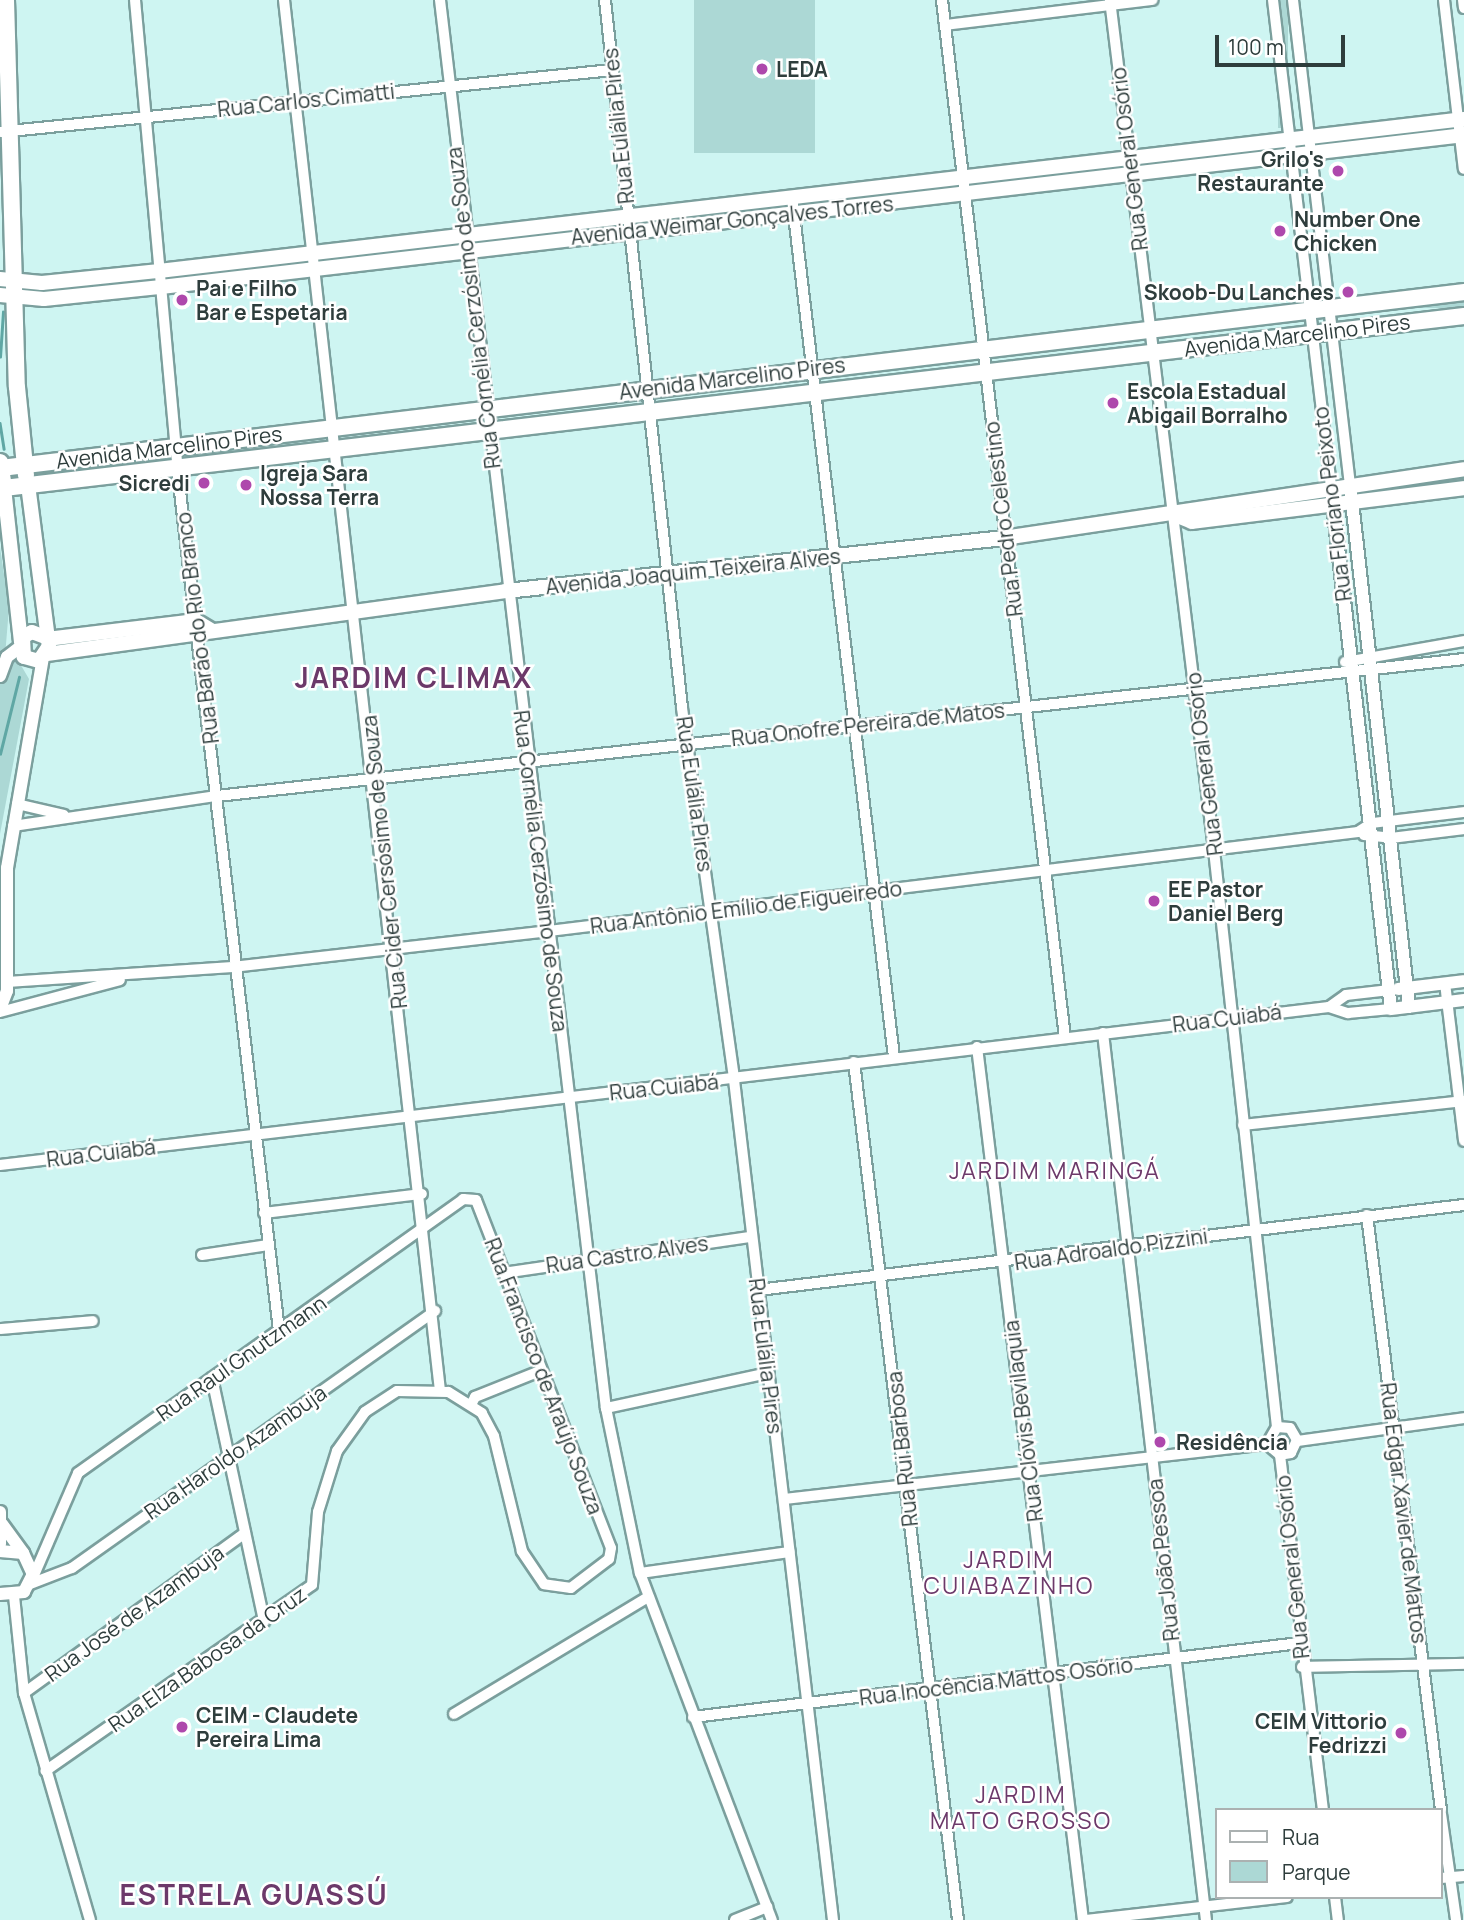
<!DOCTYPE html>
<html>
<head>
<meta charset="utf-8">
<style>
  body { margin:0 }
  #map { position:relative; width:1464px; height:1920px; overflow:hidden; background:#cef5f2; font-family:Manrope,sans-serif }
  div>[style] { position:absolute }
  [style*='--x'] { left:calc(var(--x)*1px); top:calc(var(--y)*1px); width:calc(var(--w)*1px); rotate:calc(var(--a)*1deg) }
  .green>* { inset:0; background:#acd8d5; transform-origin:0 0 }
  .stream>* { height:2.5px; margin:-1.25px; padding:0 1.25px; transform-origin:1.25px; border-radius:1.25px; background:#5fa7a4 }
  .roads { filter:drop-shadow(2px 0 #7b9f9d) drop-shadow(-2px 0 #7b9f9d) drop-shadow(0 2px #7b9f9d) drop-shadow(0 -2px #7b9f9d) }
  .minor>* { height:10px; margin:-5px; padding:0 5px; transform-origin:5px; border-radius:5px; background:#fff }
  .tertiary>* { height:12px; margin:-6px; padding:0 6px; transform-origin:6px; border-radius:6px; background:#fff }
  .secondary>* { height:14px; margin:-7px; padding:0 7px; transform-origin:7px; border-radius:7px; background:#fff }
  .primary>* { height:16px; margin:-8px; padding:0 8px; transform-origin:8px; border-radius:8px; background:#fff }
  .dots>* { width:19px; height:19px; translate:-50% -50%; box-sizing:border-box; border:4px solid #fff; border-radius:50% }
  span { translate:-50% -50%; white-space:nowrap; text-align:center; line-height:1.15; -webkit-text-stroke:5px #fff; paint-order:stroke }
  .poi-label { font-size:21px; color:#2e3d3c; font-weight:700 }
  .left { translate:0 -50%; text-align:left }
  .right { translate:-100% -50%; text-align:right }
  .street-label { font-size:21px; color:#2e3d3c }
  .neighbourhood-label { font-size:23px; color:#6c396a; letter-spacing:2px }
  .district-label { font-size:28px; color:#6c396a; font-weight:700; letter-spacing:2px }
  .legend { position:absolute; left:1215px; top:1808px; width:228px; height:91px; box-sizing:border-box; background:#fff; border:2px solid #abb1b1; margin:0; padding:9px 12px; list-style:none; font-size:21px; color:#2e3d3c }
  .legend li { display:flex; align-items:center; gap:14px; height:35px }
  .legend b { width:35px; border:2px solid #abb1b1 }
  .scale { position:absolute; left:1215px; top:35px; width:130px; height:32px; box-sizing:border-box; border:4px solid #2e3d3c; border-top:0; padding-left:9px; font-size:21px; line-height:24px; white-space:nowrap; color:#2e3d3c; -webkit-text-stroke:5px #fff; paint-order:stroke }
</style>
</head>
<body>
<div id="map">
  <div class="green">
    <i style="left:694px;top:0;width:121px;height:153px"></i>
    <i style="left:1278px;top:0;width:10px;height:128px"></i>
    <i style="left:1464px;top:301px;width:7px;height:122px;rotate:90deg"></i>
    <i style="clip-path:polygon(0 547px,9px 608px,5px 656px,15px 655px,29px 679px,0 834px)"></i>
  </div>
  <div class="stream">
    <i style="--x:0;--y:357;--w:45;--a:-86.2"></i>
    <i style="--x:0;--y:423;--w:26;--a:81"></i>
    <i style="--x:23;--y:600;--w:20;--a:81"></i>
    <i style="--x:0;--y:754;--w:79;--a:-76.1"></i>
  </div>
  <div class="roads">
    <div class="minor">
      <i style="--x:135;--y:0;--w:468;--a:84.8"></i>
      <i style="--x:177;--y:466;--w:870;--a:83.27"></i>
      <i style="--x:284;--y:0;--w:1399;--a:83.6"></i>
      <i style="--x:440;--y:0;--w:1418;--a:83.28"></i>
      <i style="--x:606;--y:1408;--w:168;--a:78.4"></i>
      <i style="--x:640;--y:1573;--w:371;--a:69.2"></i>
      <i style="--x:605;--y:0;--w:712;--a:83.79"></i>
      <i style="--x:682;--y:708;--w:376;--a:82"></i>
      <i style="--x:734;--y:1080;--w:846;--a:83.28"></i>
      <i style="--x:942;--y:0;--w:1045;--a:83.24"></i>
      <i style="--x:1110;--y:0;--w:856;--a:83.02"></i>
      <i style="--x:1214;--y:850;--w:580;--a:83.77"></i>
      <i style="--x:1273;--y:0;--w:489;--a:83.2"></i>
      <i style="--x:1293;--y:0;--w:487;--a:83.3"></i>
      <i style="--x:1444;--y:0;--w:170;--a:83.3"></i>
      <i style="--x:1463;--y:0;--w:8;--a:83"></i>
      <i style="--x:945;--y:25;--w:209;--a:-6.9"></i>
      <i style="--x:0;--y:132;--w:615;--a:-5.78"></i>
      <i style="--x:792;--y:198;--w:865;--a:83.23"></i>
      <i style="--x:1345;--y:662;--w:121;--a:-10"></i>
      <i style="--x:17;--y:804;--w:48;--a:13.2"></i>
      <i style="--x:13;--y:826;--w:206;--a:-8.4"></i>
      <i style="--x:217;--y:796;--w:1255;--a:-6.27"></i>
      <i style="--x:1364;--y:835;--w:27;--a:6"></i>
      <i style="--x:1391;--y:838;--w:74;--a:-7"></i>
      <i style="--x:7;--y:982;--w:226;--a:-3.8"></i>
      <i style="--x:233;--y:967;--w:318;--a:-6.5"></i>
      <i style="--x:549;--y:931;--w:815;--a:-6.98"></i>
      <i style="--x:1358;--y:832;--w:17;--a:-33"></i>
      <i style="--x:1372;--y:823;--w:93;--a:-6.8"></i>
      <i style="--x:1445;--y:983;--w:159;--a:83.1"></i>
      <i style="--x:1329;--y:1007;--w:21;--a:-35"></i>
      <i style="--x:1346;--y:995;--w:44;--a:-6.5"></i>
      <i style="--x:0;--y:1012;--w:124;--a:-14.9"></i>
      <i style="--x:1103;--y:1033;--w:893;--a:83.38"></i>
      <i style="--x:977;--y:1047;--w:879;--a:83.08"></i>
      <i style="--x:854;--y:1062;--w:864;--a:83.09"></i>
      <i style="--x:1243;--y:1125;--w:222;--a:-6.2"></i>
      <i style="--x:0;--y:1165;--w:1338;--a:-6.78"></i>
      <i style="--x:1329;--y:1007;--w:20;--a:18"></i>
      <i style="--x:1348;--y:1013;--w:43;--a:-5.3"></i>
      <i style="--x:264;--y:1213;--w:159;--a:-6.9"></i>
      <i style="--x:1367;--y:1215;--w:600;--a:82.91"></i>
      <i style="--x:202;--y:1255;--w:67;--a:-8.6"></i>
      <i style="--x:503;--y:1273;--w:251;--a:-8.3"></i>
      <i style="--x:758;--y:1290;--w:711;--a:-6.87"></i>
      <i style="--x:0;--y:1329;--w:93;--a:-4.9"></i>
      <i style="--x:212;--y:1378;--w:249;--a:77.9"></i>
      <i style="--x:472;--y:1403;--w:7;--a:-63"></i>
      <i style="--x:475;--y:1397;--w:70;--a:-21.8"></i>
      <i style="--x:606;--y:1408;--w:166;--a:-12.2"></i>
      <i style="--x:1277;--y:1427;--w:13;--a:4"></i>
      <i style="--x:1290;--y:1428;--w:14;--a:60"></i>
      <i style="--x:1297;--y:1440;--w:14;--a:115"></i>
      <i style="--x:1291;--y:1453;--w:11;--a:170"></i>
      <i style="--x:1277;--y:1427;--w:20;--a:120"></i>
      <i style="--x:1267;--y:1444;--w:17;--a:40"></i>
      <i style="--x:1297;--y:1441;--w:169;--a:-7.8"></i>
      <i style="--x:1280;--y:1455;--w:358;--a:83.1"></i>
      <i style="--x:785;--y:1499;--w:485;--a:-6.5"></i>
      <i style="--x:640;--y:1573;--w:151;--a:-8"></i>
      <i style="--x:32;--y:1580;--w:116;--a:-66.7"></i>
      <i style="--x:78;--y:1473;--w:473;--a:-35.4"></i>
      <i style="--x:463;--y:1199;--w:13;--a:4"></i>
      <i style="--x:476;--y:1200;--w:373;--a:68.8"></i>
      <i style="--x:611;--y:1548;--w:11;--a:100"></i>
      <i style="--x:609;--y:1559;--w:48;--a:142.7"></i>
      <i style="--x:571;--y:1588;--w:27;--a:-172"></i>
      <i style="--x:544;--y:1584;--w:40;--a:-124"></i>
      <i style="--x:522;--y:1551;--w:118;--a:-103.7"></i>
      <i style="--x:494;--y:1436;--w:26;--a:-118"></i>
      <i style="--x:482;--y:1413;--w:40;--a:-148"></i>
      <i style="--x:448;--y:1392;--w:51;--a:-178.9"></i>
      <i style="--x:397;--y:1391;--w:38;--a:147"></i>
      <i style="--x:365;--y:1412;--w:48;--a:125.7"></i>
      <i style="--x:337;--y:1451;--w:64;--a:107.3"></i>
      <i style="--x:318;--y:1512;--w:73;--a:94.7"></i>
      <i style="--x:312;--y:1585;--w:325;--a:145.1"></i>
      <i style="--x:30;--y:1584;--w:45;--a:-20.9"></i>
      <i style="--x:72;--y:1568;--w:445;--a:-35.3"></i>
      <i style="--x:14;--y:1596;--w:98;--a:84.1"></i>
      <i style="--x:24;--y:1693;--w:236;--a:73.8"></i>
      <i style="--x:1302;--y:1667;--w:162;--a:-1.1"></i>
      <i style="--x:24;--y:1693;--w:273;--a:-35.9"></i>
      <i style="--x:454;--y:1714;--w:227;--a:-31.1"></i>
      <i style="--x:693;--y:1717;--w:611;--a:-6.96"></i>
      <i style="--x:1441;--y:1814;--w:107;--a:81.9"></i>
      <i style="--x:1441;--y:1878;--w:23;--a:-5"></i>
      <i style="--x:1335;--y:1897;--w:23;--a:83"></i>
      <i style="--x:735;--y:1920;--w:35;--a:-22"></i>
      <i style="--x:1086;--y:1920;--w:202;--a:-6.5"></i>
    </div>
    <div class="tertiary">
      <i style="--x:1331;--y:486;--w:526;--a:83.46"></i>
      <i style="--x:1391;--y:1009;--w:74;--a:-7"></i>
      <i style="--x:1351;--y:493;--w:517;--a:83.56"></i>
      <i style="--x:0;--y:676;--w:20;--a:-70"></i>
      <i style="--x:7;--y:657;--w:16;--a:-38"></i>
      <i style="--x:1398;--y:989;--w:66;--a:-6.9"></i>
      <i style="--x:0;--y:1009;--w:19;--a:-69"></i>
      <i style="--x:7;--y:991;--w:123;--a:-90"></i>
      <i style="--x:7;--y:868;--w:213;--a:-80.3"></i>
      <i style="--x:0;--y:1512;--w:32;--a:90"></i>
      <i style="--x:2;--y:1524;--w:36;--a:54"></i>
      <i style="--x:0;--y:1551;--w:23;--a:5"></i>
      <i style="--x:23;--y:1553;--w:23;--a:65"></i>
      <i style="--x:33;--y:1574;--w:20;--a:117"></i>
      <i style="--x:24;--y:1592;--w:24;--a:175"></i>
    </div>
    <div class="secondary">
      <i style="--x:0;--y:279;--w:42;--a:5.4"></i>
      <i style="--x:42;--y:283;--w:118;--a:-5.9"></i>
      <i style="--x:159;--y:271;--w:1314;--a:-6.64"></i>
      <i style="--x:0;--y:295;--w:44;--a:5.2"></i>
      <i style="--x:44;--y:299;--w:118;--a:-5.9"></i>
      <i style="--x:161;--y:287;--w:1312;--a:-6.65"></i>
      <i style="--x:28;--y:485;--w:162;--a:82.6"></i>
      <i style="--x:49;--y:646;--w:18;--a:124"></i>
      <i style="--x:39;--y:661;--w:16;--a:-165"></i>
      <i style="--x:24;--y:657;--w:20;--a:-93"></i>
      <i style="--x:23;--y:637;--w:10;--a:-29"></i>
      <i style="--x:32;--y:632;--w:14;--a:21"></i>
      <i style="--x:4;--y:488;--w:155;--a:83.7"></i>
      <i style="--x:1175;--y:515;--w:18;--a:22"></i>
      <i style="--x:1192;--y:522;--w:274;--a:-7.1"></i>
      <i style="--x:47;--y:639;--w:150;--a:-6.9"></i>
      <i style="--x:196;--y:621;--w:17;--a:31"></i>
      <i style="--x:47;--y:654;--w:463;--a:-7.8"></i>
      <i style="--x:506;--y:591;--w:501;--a:-6.07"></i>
      <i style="--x:1004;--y:538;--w:465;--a:-8.5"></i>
    </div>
    <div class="primary">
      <i style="--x:6;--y:0;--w:387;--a:88.4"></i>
      <i style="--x:17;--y:387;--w:89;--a:84.2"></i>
      <i style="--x:0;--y:462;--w:26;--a:81"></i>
      <i style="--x:4;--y:488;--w:1470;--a:-6.72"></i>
      <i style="--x:1;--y:468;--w:1474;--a:-6.86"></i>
    </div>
  </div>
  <div class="dots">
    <i style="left:762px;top:69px;background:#ae48ac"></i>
    <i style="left:1338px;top:171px;background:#ae48ac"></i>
    <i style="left:1280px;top:231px;background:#ae48ac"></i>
    <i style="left:1348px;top:292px;background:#ae48ac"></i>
    <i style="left:182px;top:300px;background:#ae48ac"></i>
    <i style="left:1113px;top:403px;background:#ae48ac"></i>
    <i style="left:204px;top:483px;background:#ae48ac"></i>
    <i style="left:246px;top:485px;background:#ae48ac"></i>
    <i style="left:1154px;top:901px;background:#ae48ac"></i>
    <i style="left:1160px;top:1442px;background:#ae48ac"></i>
    <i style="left:182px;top:1727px;background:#ae48ac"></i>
    <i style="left:1401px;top:1733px;background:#ae48ac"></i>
  </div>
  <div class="poi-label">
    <span class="left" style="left:776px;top:69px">LEDA</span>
    <span class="right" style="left:1324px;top:171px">Grilo's<br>Restaurante</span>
    <span class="left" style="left:1294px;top:231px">Number One<br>Chicken</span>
    <span class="left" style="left:196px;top:300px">Pai e Filho<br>Bar e Espetaria</span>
    <span class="right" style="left:1334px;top:292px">Skoob-Du Lanches</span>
    <span class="left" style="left:1127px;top:403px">Escola Estadual<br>Abigail Borralho</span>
    <span class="left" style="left:260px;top:485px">Igreja Sara<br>Nossa Terra</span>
    <span class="right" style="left:190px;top:483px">Sicredi</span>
    <span class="left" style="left:1168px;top:901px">EE Pastor<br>Daniel Berg</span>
    <span class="left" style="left:1176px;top:1442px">Residência</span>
    <span class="left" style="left:196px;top:1727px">CEIM - Claudete<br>Pereira Lima</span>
    <span class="right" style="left:1387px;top:1733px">CEIM Vittorio<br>Fedrizzi</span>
  </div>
  <div class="street-label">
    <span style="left:306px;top:100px;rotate:-6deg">Rua Carlos Cimatti</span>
    <span style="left:618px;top:126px;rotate:-96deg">Rua Eulália Pires</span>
    <span style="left:1129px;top:159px;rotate:-97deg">Rua General Osório</span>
    <span style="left:732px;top:220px;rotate:-6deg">Avenida Weimar Gonçalves Torres</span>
    <span style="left:473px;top:308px;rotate:-97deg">Rua Cornélia Cerzósimo de Souza</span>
    <span style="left:1297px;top:335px;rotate:-7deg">Avenida Marcelino Pires</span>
    <span style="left:732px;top:378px;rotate:-7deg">Avenida Marcelino Pires</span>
    <span style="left:169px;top:447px;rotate:-7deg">Avenida Marcelino Pires</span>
    <span style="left:1332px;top:504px;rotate:-97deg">Rua Floriano Peixoto</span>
    <span style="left:1003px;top:519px;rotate:-97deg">Rua Pedro Celestino</span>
    <span style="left:693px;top:571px;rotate:-6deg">Avenida Joaquim Teixeira Alves</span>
    <span style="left:197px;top:628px;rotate:-97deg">Rua Barão do Rio Branco</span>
    <span style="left:868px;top:724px;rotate:-6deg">Rua Onofre Pereira de Matos</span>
    <span style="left:1204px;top:764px;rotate:-97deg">Rua General Osório</span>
    <span style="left:695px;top:794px;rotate:82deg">Rua Eulália Pires</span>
    <span style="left:384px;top:862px;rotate:-96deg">Rua Cider Cersósimo de Souza</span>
    <span style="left:541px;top:871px;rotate:83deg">Rua Cornélia Cerzósimo de Souza</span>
    <span style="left:746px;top:907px;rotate:-7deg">Rua Antônio Emílio de Figueiredo</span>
    <span style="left:1227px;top:1018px;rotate:-7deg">Rua Cuiabá</span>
    <span style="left:664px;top:1087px;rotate:-6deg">Rua Cuiabá</span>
    <span style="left:101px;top:1153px;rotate:-7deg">Rua Cuiabá</span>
    <span style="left:1111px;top:1249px;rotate:-8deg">Rua Adroaldo Pizzini</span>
    <span style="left:627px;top:1254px;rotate:-8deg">Rua Castro Alves</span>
    <span style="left:766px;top:1356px;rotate:83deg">Rua Eulália Pires</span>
    <span style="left:241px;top:1358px;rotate:-35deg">Rua Raul Gnutzmann</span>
    <span style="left:544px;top:1376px;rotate:69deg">Rua Francisco de Araújo Souza</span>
    <span style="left:1023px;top:1421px;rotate:-97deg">Rua Clóvis Bevilaquia</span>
    <span style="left:902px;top:1449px;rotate:-96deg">Rua Rui Barbosa</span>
    <span style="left:235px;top:1452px;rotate:-35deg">Rua Haroldo Azambuja</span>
    <span style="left:1404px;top:1513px;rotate:83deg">Rua Edgar Xavier de Mattos</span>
    <span style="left:1163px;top:1560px;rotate:-96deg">Rua João Pessoa</span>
    <span style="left:1292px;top:1567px;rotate:-96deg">Rua General Osório</span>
    <span style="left:134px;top:1613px;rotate:-36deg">Rua José de Azambuja</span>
    <span style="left:207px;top:1659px;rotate:-35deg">Rua Elza Babosa da Cruz</span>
    <span style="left:996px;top:1681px;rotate:-7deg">Rua Inocência Mattos Osório</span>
  </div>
  <div class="neighbourhood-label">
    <span style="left:1055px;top:1170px">JARDIM MARINGÁ</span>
    <span style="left:1009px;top:1572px">JARDIM<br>CUIABAZINHO</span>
    <span style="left:1021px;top:1807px">JARDIM<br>MATO GROSSO</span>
  </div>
  <div class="district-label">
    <span style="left:414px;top:677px">JARDIM CLIMAX</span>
    <span style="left:254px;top:1894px">ESTRELA GUASSÚ</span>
  </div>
  <ul class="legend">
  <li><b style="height:9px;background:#fff"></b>Rua</li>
  <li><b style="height:19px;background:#acd8d5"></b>Parque</li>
  </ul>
  <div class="scale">100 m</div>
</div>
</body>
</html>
